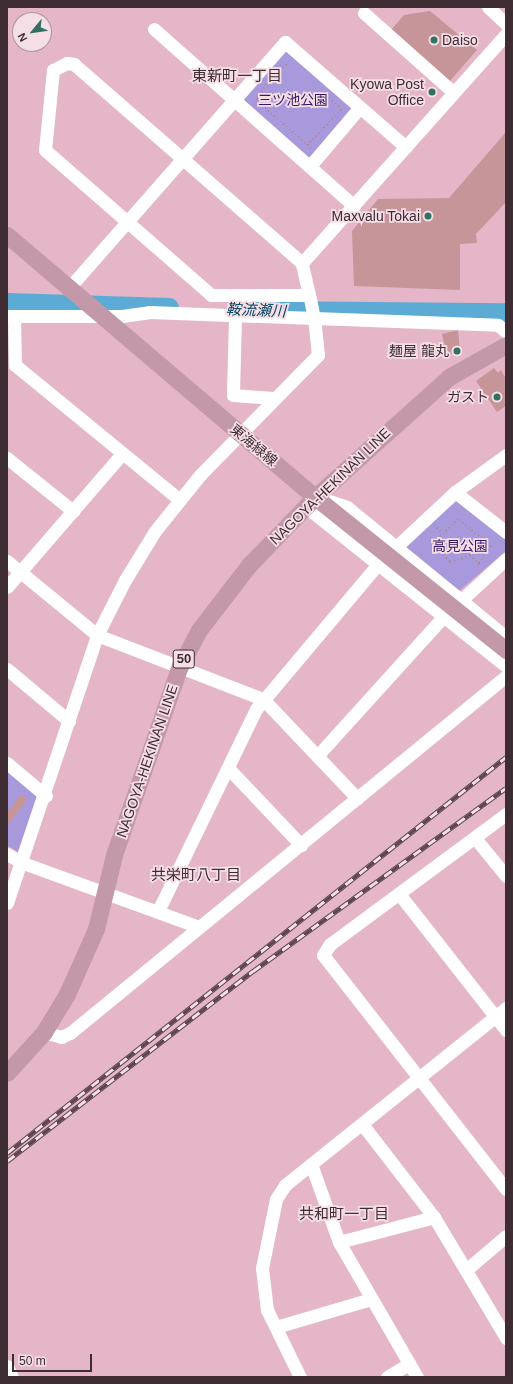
<!DOCTYPE html>
<html>
<head>
<meta charset="utf-8">
<style>
  body { margin:0 }
  #map { position:relative; width:513px; height:1384px; overflow:hidden; background:#e4b6c7; font-family:Arial,"Noto Sans JP",sans-serif }
  div>[style] { position:absolute }
  [style*='--x'] { left:calc(var(--x)*1px); top:calc(var(--y)*1px); width:calc(var(--w)*1px); rotate:calc(var(--a)*1deg) }
  .green>* { inset:0; background:#a899dd }
  .river>* { height:19px; margin:-9.5px; padding:0 9.5px; transform-origin:9.5px; border-radius:9.5px; background:#5cabd5 }
  .building>* { inset:0; background:#c59599 }
  .path>* { height:2px; margin-top:-1px; transform-origin:0; background:repeating-linear-gradient(90deg,#ab8694 0 1px,transparent 0 4px) }
  .minor>* { height:13px; margin:-6.5px; padding:0 6.5px; transform-origin:6.5px; border-radius:6.5px; background:#fff }
  .major>* { height:17px; margin:-8.5px; padding:0 8.5px; transform-origin:8.5px; border-radius:8.5px; background:#c399aa }
  .rail>* { height:4.5px; margin-top:-2.25px; transform-origin:0; background:repeating-linear-gradient(90deg,#f6dee7 0 9px,#5c454e 0 18px); box-sizing:border-box; border-block:1px solid #5c454e }
  .dots>* { width:11px; height:11px; translate:-50% -50%; box-sizing:border-box; border:2px solid #f6dee7; border-radius:50% }
  span { translate:-50% -50%; white-space:nowrap; text-align:center; line-height:1.15; -webkit-text-stroke:3.5px #f6dee7; paint-order:stroke }
  .shield-label span { padding:1px 3px; background:#f6dee7; border:1px solid; border-radius:3px; -webkit-text-stroke-width:0 }
  .shield-label { font-size:13px; color:#3e2c33; font-weight:700 }
  .poi-label { font-size:14px; color:#3e2c33 }
  .left { translate:0 -50%; text-align:left }
  .right { translate:-100% -50%; text-align:right }
  .park-label { font-size:14px; color:#351968 }
  .street-label { font-size:14px; color:#3e2c33 }
  .neighbourhood-label { font-size:15px; color:#3e2c33 }
  .water-label { font-size:15px; color:#004460; font-style:italic }
  .frame { position:absolute; inset:0; border:8px solid #3e2c33; pointer-events:none }
  .north { position:absolute; left:12px; top:12px; width:40px; height:40px; box-sizing:border-box; background:#f6dee7; border:1px solid #ac979f; border-radius:50%; rotate:241deg; font-size:11px; font-weight:700; line-height:16px; text-align:center; color:#3e2c33 }
  .north::after { content:''; display:block; margin:auto; width:14px; height:18px; background:#317161; clip-path:polygon(50% 0,100% 100%,50% 72%,0 100%) }
  .scale { position:absolute; left:12px; top:1354px; width:80px; height:18px; box-sizing:border-box; border:2px solid #3e2c33; border-top:0; padding-left:5px; font-size:12px; line-height:14px; white-space:nowrap; color:#3e2c33; -webkit-text-stroke:3px #f6dee7; paint-order:stroke }
</style>
</head>
<body>
<div id="map">
  <div class="green">
    <i style="clip-path:polygon(289px 50px,353px 107px,307px 160px,243px 102px,242px 97px,283px 51px)"></i>
    <i style="clip-path:polygon(458px 500px,506px 537px,506px 551px,459px 591px,407px 549px,406px 542px)"></i>
    <i style="clip-path:polygon(7px 770px,38px 797px,19px 853px,7px 845px)"></i>
  </div>
  <div class="river">
    <i style="--x:7;--y:302;--w:162;--a:1.8"></i>
    <i style="--x:260;--y:310;--w:246;--a:0.5"></i>
  </div>
  <div class="building">
    <i style="clip-path:polygon(430px 11px,477px 50px,449px 82px,391px 30px,404px 15px)"></i>
    <i style="clip-path:polygon(506px 132px,506px 202px,476px 234px,477px 243px,460px 244px,460px 290px,354px 286px,352px 231px,378px 199px,449px 198px)"></i>
    <i style="clip-path:polygon(458px 330px,460px 352px,447px 355px,442px 334px)"></i>
    <i style="clip-path:polygon(494px 368px,498px 373px,501px 370px,506px 379px,506px 406px,497px 412px,476px 381px)"></i>
    <i style="clip-path:polygon(26px 795px,26px 802px,7px 826px,7px 813px,19px 796px)"></i>
  </div>
  <div class="path">
    <i style="--x:280;--y:65;--w:4;--a:45"></i>
    <i style="--x:283;--y:68;--w:9;--a:-49"></i>
    <i style="--x:273;--y:74;--w:31;--a:123"></i>
    <i style="--x:256;--y:100;--w:73;--a:41.1"></i>
    <i style="--x:329;--y:98;--w:17;--a:40"></i>
    <i style="--x:307;--y:145;--w:50;--a:-45.8"></i>
    <i style="--x:434;--y:525;--w:11;--a:45"></i>
    <i style="--x:470;--y:555;--w:20;--a:-53"></i>
    <i style="--x:479;--y:563;--w:21;--a:-55"></i>
    <i style="--x:491;--y:546;--w:43;--a:-140.7"></i>
    <i style="--x:458;--y:519;--w:31;--a:135"></i>
    <i style="--x:436;--y:541;--w:8;--a:76"></i>
    <i style="--x:438;--y:549;--w:18;--a:47"></i>
    <i style="--x:450;--y:562;--w:21;--a:-19"></i>
    <i style="--x:470;--y:555;--w:16;--a:45"></i>
  </div>
  <div class="minor">
    <i style="--x:488;--y:7;--w:25;--a:43"></i>
    <i style="--x:364;--y:13;--w:119;--a:41.6"></i>
    <i style="--x:154;--y:29;--w:267;--a:41.5"></i>
    <i style="--x:310;--y:166;--w:77;--a:-49.7"></i>
    <i style="--x:302;--y:263;--w:307;--a:-48.3"></i>
    <i style="--x:68;--y:289;--w:329;--a:-48.7"></i>
    <i style="--x:285;--y:42;--w:160;--a:41"></i>
    <i style="--x:7;--y:316;--w:115;--a:0"></i>
    <i style="--x:122;--y:316;--w:27;--a:-8"></i>
    <i style="--x:149;--y:312;--w:349;--a:2.1"></i>
    <i style="--x:498;--y:325;--w:11;--a:41"></i>
    <i style="--x:14;--y:317;--w:48;--a:88.8"></i>
    <i style="--x:15;--y:365;--w:213;--a:39.3"></i>
    <i style="--x:235;--y:317;--w:78;--a:91.5"></i>
    <i style="--x:233;--y:395;--w:40;--a:4.3"></i>
    <i style="--x:7;--y:458;--w:85;--a:38.8"></i>
    <i style="--x:455;--y:492;--w:65;--a:38.1"></i>
    <i style="--x:320;--y:498;--w:28;--a:18"></i>
    <i style="--x:347;--y:507;--w:205;--a:39.3"></i>
    <i style="--x:306;--y:507;--w:256;--a:38.5"></i>
    <i style="--x:396;--y:547;--w:81;--a:-43"></i>
    <i style="--x:455;--y:492;--w:63;--a:-36"></i>
    <i style="--x:7;--y:561;--w:117;--a:39.4"></i>
    <i style="--x:97;--y:635;--w:178;--a:21.1"></i>
    <i style="--x:263;--y:699;--w:137;--a:46.5"></i>
    <i style="--x:7;--y:587;--w:176;--a:-49.2"></i>
    <i style="--x:7;--y:669;--w:81;--a:40"></i>
    <i style="--x:318;--y:755;--w:189;--a:-47.8"></i>
    <i style="--x:445;--y:615;--w:83;--a:-42.6"></i>
    <i style="--x:7;--y:763;--w:51;--a:40.2"></i>
    <i style="--x:229;--y:769;--w:105;--a:46.5"></i>
    <i style="--x:506;--y:814;--w:219;--a:143.5"></i>
    <i style="--x:330;--y:944;--w:13;--a:122"></i>
    <i style="--x:323;--y:955;--w:297;--a:52"></i>
    <i style="--x:475;--y:838;--w:49;--a:50.8"></i>
    <i style="--x:7;--y:854;--w:18;--a:29"></i>
    <i style="--x:23;--y:863;--w:187;--a:20"></i>
    <i style="--x:400;--y:895;--w:172;--a:51.9"></i>
    <i style="--x:7;--y:903;--w:283;--a:-71.4"></i>
    <i style="--x:97;--y:635;--w:62;--a:-63"></i>
    <i style="--x:125;--y:580;--w:57;--a:-58.5"></i>
    <i style="--x:155;--y:531;--w:72;--a:-51.2"></i>
    <i style="--x:200;--y:475;--w:168;--a:-45.5"></i>
    <i style="--x:318;--y:355;--w:36;--a:-96"></i>
    <i style="--x:314;--y:319;--w:20;--a:-101"></i>
    <i style="--x:310;--y:299;--w:37;--a:-103"></i>
    <i style="--x:302;--y:263;--w:303;--a:-138.9"></i>
    <i style="--x:74;--y:64;--w:7;--a:-172"></i>
    <i style="--x:67;--y:63;--w:16;--a:153"></i>
    <i style="--x:53;--y:70;--w:80;--a:95.7"></i>
    <i style="--x:45;--y:150;--w:220;--a:41.1"></i>
    <i style="--x:211;--y:295;--w:98;--a:0"></i>
    <i style="--x:158;--y:911;--w:225;--a:-64.1"></i>
    <i style="--x:256;--y:709;--w:189;--a:-49.9"></i>
    <i style="--x:44;--y:1032;--w:18;--a:16"></i>
    <i style="--x:61;--y:1037;--w:10;--a:-24"></i>
    <i style="--x:70;--y:1033;--w:564;--a:-39.31"></i>
    <i style="--x:362;--y:1124;--w:118;--a:52.3"></i>
    <i style="--x:434;--y:1217;--w:141;--a:59.2"></i>
    <i style="--x:311;--y:1164;--w:83;--a:70.3"></i>
    <i style="--x:339;--y:1242;--w:156;--a:60"></i>
    <i style="--x:339;--y:1242;--w:98;--a:-14.7"></i>
    <i style="--x:466;--y:1270;--w:52;--a:-40.4"></i>
    <i style="--x:276;--y:1327;--w:99;--a:-16.4"></i>
    <i style="--x:7;--y:1366;--w:12;--a:66"></i>
    <i style="--x:300;--y:1377;--w:75;--a:-116.2"></i>
    <i style="--x:267;--y:1310;--w:42;--a:-96.8"></i>
    <i style="--x:262;--y:1268;--w:70;--a:-78.5"></i>
    <i style="--x:276;--y:1199;--w:17;--a:-57"></i>
    <i style="--x:285;--y:1185;--w:283;--a:-38.7"></i>
    <i style="--x:387;--y:1377;--w:26;--a:-31"></i>
  </div>
  <div class="major">
    <i style="--x:7;--y:235;--w:404;--a:40.4"></i>
    <i style="--x:315;--y:497;--w:245;--a:38.7"></i>
    <i style="--x:7;--y:1073;--w:55;--a:-47.9"></i>
    <i style="--x:44;--y:1032;--w:44;--a:-58.8"></i>
    <i style="--x:67;--y:994;--w:71;--a:-66"></i>
    <i style="--x:96;--y:929;--w:76;--a:-76.3"></i>
    <i style="--x:114;--y:855;--w:200;--a:-70.8"></i>
    <i style="--x:180;--y:666;--w:41;--a:-62.2"></i>
    <i style="--x:199;--y:630;--w:82;--a:-52.4"></i>
    <i style="--x:249;--y:565;--w:95;--a:-45.9"></i>
    <i style="--x:315;--y:497;--w:180;--a:-41.8"></i>
    <i style="--x:449;--y:377;--w:65;--a:-29.3"></i>
  </div>
  <div class="rail">
    <i style="--x:7;--y:1153;--w:637;--a:-38.44"></i>
    <i style="--x:7;--y:1161;--w:311;--a:-37.7"></i>
    <i style="--x:253;--y:971;--w:312;--a:-35.9"></i>
  </div>
  <div class="dots">
    <i style="left:434px;top:40px;background:#317161"></i>
    <i style="left:432px;top:92px;background:#317161"></i>
    <i style="left:428px;top:216px;background:#317161"></i>
    <i style="left:457px;top:351px;background:#317161"></i>
    <i style="left:497px;top:397px;background:#317161"></i>
  </div>
  <div class="shield-label">
    <span style="left:184px;top:659px">50</span>
  </div>
  <div class="poi-label">
    <span class="left" style="left:442px;top:40px">Daiso</span>
    <span class="right" style="left:424px;top:92px">Kyowa Post<br>Office</span>
    <span class="right" style="left:420px;top:216px">Maxvalu Tokai</span>
    <span class="right" style="left:449px;top:351px">麺屋 龍丸</span>
    <span class="right" style="left:489px;top:397px">ガスト</span>
  </div>
  <div class="park-label">
    <span style="left:293px;top:100px">三ツ池公園</span>
    <span style="left:460px;top:546px">高見公園</span>
  </div>
  <div class="street-label">
    <span style="left:254px;top:445px;rotate:40deg">東海緑線</span>
    <span style="left:330px;top:486px;rotate:-44deg">NAGOYA-HEKINAN LINE</span>
    <span style="left:147px;top:761px;rotate:-71deg">NAGOYA-HEKINAN LINE</span>
  </div>
  <div class="neighbourhood-label">
    <span style="left:237px;top:76px">東新町一丁目</span>
    <span style="left:196px;top:875px">共栄町八丁目</span>
    <span style="left:344px;top:1214px">共和町一丁目</span>
  </div>
  <div class="water-label">
    <span style="left:256px;top:310px;rotate:2deg">鞍流瀬川</span>
  </div>
  <div class="frame"></div>
  <div class="north">N</div>
  <div class="scale">50 m</div>
</div>
</body>
</html>
